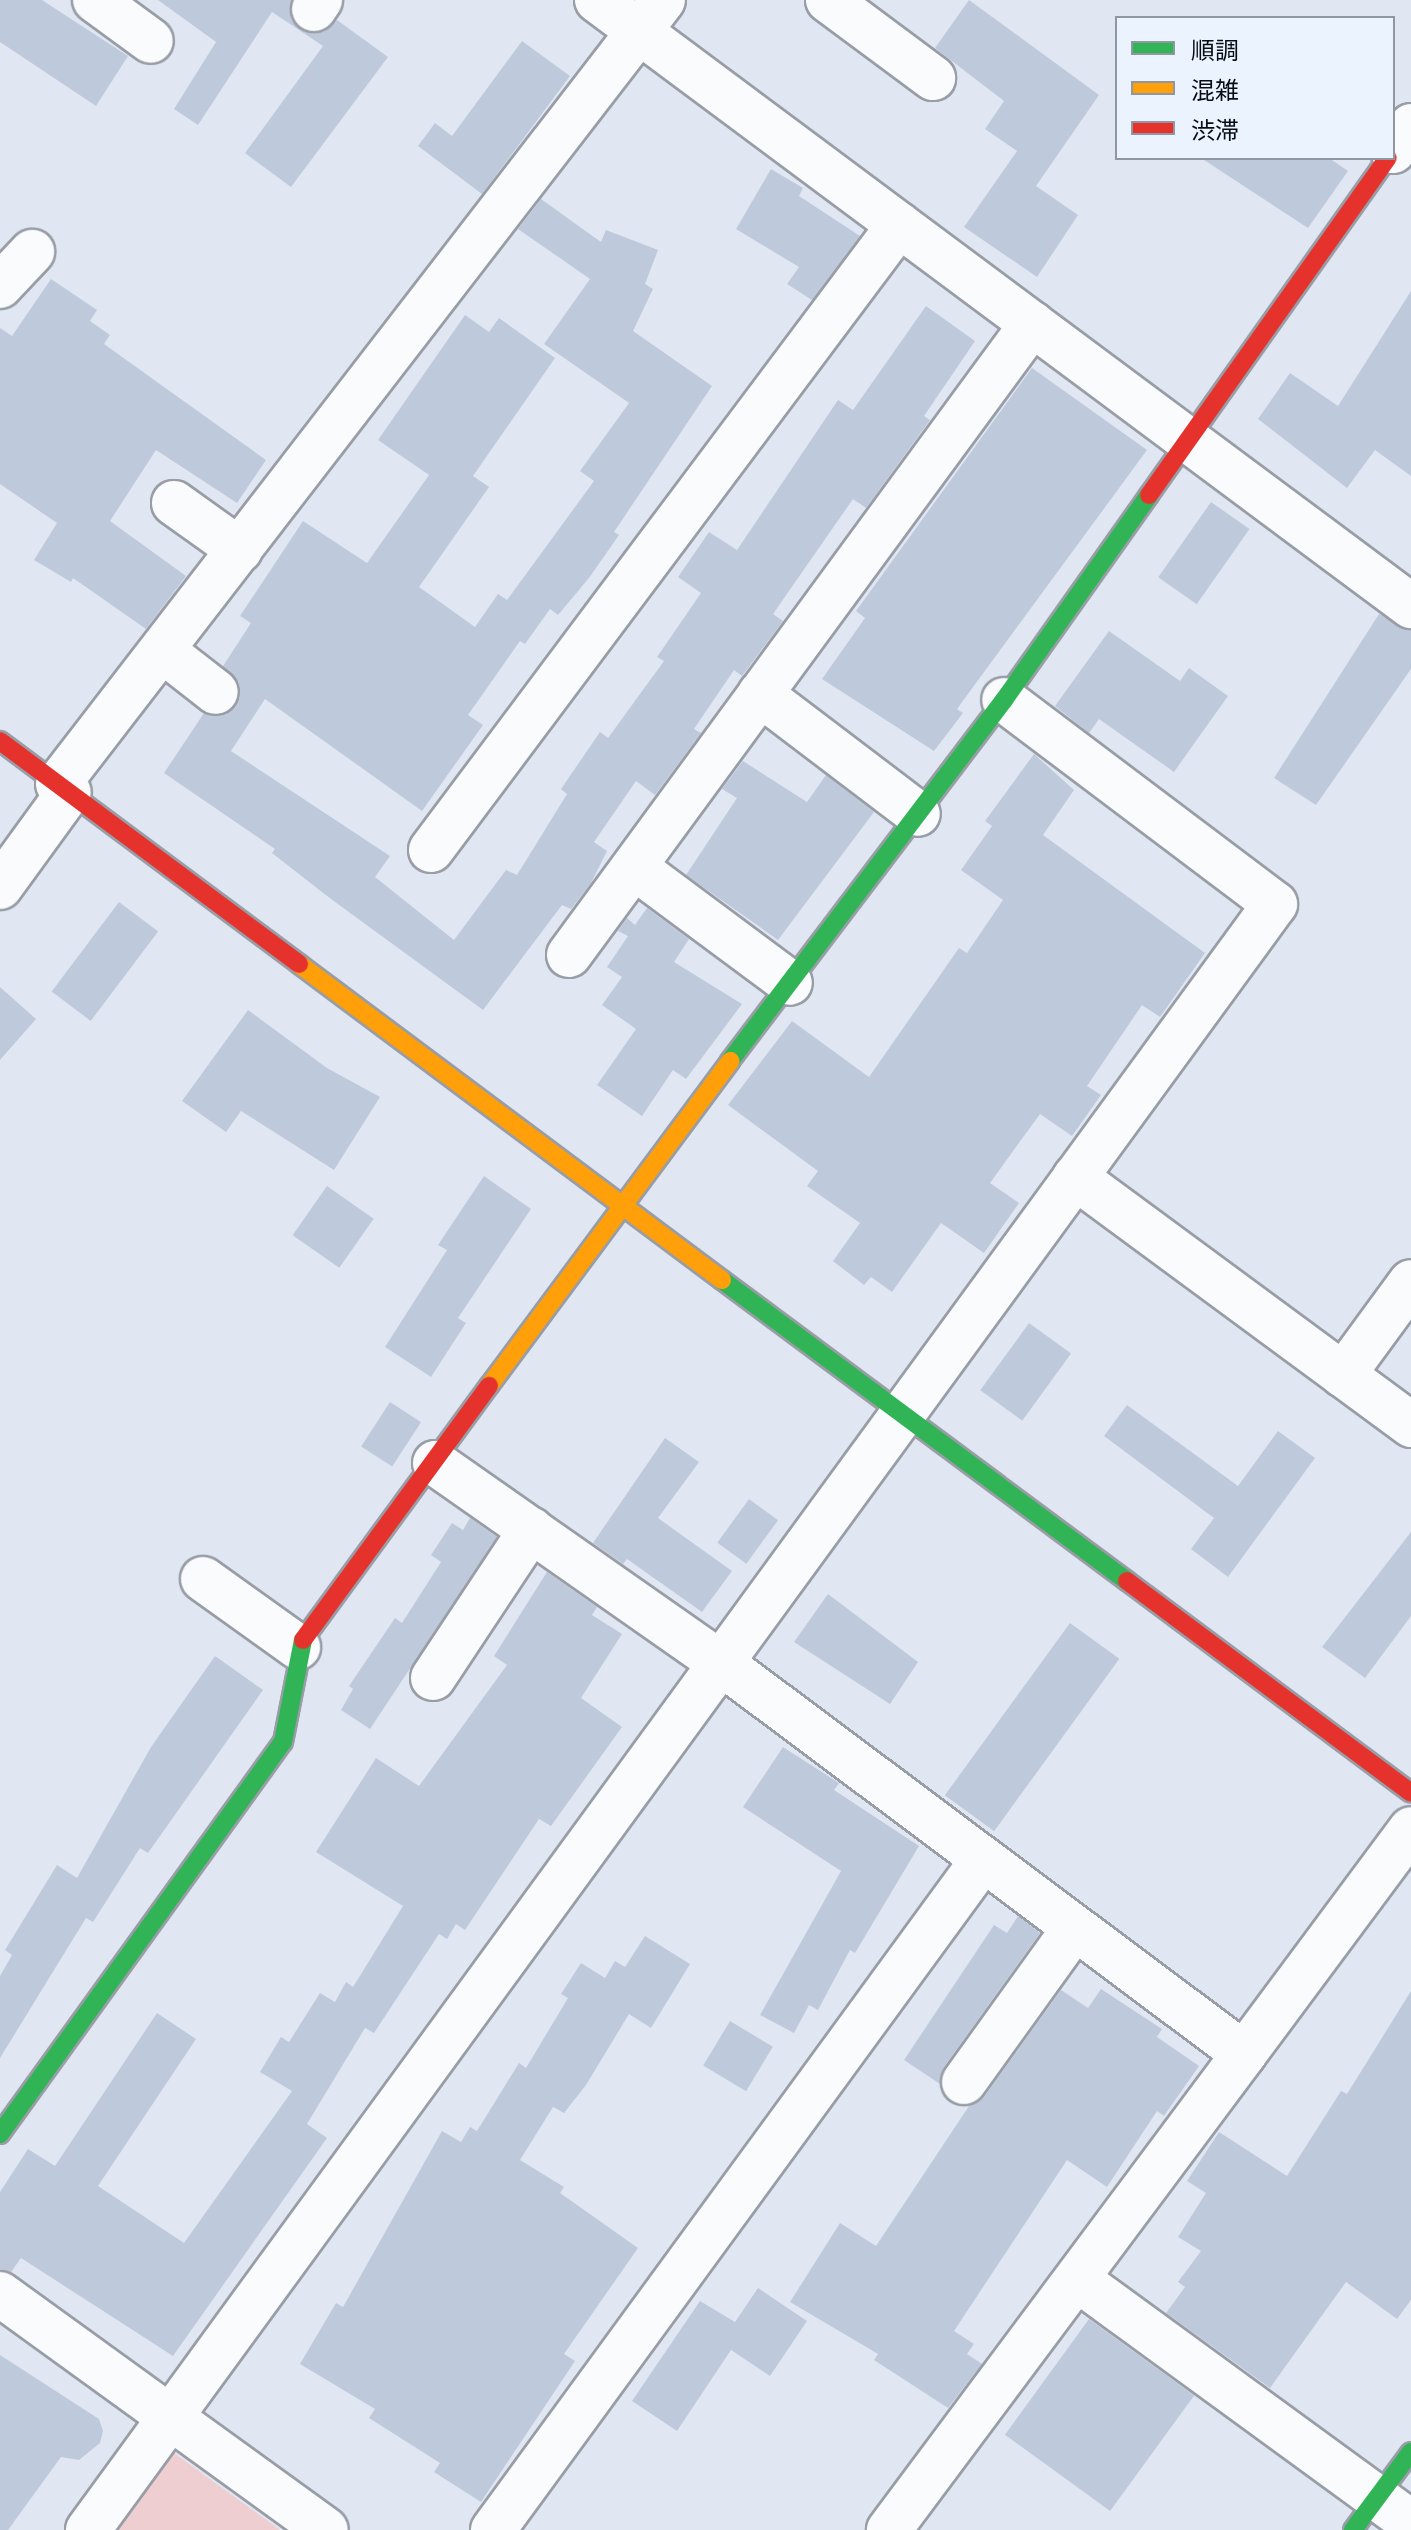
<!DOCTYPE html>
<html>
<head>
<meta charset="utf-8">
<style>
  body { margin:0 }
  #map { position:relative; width:1411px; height:2530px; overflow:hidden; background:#e0e7f2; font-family:Manrope,"Noto Sans JP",sans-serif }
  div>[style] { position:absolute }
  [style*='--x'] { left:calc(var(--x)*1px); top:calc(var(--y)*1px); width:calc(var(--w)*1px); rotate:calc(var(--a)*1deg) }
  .green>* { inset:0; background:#eeced0 }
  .building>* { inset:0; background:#becadb; transform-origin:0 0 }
  .roads { filter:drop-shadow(2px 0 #989da6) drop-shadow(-2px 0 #989da6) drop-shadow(0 2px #989da6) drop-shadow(0 -2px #989da6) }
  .street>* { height:44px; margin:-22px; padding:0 22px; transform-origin:22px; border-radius:22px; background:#fafbfd }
  .fast>* { height:18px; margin:-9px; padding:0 9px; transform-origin:9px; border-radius:9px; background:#30b455 }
  .slow>* { height:18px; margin:-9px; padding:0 9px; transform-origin:9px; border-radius:9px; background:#ff9f0a }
  .jam>* { height:18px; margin:-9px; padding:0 9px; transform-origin:9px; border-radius:9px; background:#e5322d }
  span { translate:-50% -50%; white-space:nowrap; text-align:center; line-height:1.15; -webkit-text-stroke:6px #ebf3ff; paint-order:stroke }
  .legend { position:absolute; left:1115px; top:16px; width:280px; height:144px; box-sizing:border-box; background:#ebf3ff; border:2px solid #9197a1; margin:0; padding:10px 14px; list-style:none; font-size:24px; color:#090d13 }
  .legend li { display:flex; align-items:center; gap:16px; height:40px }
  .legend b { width:40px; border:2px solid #9197a1 }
</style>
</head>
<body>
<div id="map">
  <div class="green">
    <i style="clip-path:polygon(174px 2453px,280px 2530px,114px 2530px)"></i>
  </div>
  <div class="building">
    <i style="clip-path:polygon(0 0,42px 0,128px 56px,96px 106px,0 42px)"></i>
    <i style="clip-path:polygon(158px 0,291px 0,291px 19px,301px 30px,324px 32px,337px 20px,388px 57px,291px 187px,245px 153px,323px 46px,272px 12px,198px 125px,174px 109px,216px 42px)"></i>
    <i style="clip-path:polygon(969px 0,1099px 95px,1036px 186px,1078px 215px,1037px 277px,964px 227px,1017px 151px,985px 129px,1004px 101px,935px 48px)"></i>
    <i style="clip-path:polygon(522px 41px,570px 76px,482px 194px,418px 146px,435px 123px,452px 136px)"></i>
    <i style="clip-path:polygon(1201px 158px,1329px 158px,1348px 171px,1308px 228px)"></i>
    <i style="clip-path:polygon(771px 169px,803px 188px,799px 196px,860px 236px,812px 300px,787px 284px,799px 267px,736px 229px)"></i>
    <i style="clip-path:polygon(541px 199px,601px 242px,606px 230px,658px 250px,645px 284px,653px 289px,633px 331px,712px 386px,614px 532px,619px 535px,589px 578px,558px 615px,550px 609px,525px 644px,520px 641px,468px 715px,483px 725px,422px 811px,265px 699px,231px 751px,390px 856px,375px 877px,454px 940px,506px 870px,517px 875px,567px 794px,561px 789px,600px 732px,608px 738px,664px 661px,657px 657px,701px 593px,678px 577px,709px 532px,737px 550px,838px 400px,853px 410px,926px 306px,975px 341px,924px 416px,930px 420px,866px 508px,853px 499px,773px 614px,783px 621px,742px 676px,734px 670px,694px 729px,701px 733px,655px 795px,636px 781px,594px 842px,607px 851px,591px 883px,571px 909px,562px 905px,483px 1010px,331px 899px,272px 853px,275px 849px,164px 773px,204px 713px,225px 715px,236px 707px,239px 683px,223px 666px,251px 623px,240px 616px,303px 521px,367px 563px,429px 475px,378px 440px,465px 315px,489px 332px,499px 318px,555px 358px,473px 476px,489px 487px,419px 587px,475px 627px,498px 594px,507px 600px,594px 481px,580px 471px,629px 403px,544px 344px,590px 279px,518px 229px)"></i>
    <i style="clip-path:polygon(51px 279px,97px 310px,90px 321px,110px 335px,104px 344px,266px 460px,237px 503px,156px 450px,110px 521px,186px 576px,146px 629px,73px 578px,71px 582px,34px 560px,57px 523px,0 484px,0 328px,12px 336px)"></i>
    <i style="clip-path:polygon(1411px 291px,1411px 476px,1375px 450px,1347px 488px,1258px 419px,1290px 373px,1338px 406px)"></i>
    <i style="clip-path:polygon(1032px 368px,1147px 450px,957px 709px,963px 713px,934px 751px,822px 679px,865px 618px,856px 611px)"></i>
    <i style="left:1211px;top:502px;width:47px;height:92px;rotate:35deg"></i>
    <i style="clip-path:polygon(1379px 614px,1411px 630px,1411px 669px,1316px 805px,1274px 778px)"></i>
    <i style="clip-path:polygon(1109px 631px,1180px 681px,1189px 668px,1228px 696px,1174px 772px,1099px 719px,1089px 733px,1055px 706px)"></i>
    <i style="clip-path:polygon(1034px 754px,1074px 790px,1043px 835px,1205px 953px,1160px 1017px,1142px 1005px,1087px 1086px,1101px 1095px,1072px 1136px,1040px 1114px,990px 1183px,1019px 1203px,984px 1253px,941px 1223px,892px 1292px,871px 1277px,864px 1285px,833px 1261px,860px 1223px,807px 1186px,818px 1171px,728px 1105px,792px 1021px,869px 1077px,959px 948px,967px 953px,1003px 900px,961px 870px,992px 826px,985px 821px)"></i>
    <i style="clip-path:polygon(743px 761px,807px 802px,826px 775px,874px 812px,778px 940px,686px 875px,737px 798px,722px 789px)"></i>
    <i style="left:119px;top:902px;width:49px;height:112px;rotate:37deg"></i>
    <i style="clip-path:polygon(647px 908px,689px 939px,674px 962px,742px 1004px,686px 1079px,673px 1070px,642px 1116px,597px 1085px,636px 1029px,602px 1005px,622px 977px,607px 967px,628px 936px,618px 931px,627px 918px,635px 925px)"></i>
    <i style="clip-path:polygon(0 987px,36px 1019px,0 1060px)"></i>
    <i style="clip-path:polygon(248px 1010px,327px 1068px,380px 1097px,334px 1170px,241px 1111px,226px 1132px,182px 1101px)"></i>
    <i style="clip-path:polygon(484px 1176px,531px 1209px,458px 1318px,466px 1323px,431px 1377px,385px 1347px,447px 1250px,438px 1245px)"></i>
    <i style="left:327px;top:1186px;width:57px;height:60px;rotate:35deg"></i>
    <i style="left:1029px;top:1323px;width:52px;height:83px;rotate:36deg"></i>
    <i style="left:390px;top:1402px;width:37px;height:53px;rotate:33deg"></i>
    <i style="clip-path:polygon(1127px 1405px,1238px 1486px,1278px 1431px,1315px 1458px,1228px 1577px,1191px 1549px,1214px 1518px,1104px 1436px)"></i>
    <i style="clip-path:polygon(665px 1438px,699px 1462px,658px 1518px,732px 1571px,702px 1612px,627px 1559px,623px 1564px,593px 1543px)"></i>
    <i style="left:749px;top:1499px;width:36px;height:54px;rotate:36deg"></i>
    <i style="clip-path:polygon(470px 1518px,497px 1537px,370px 1729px,341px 1710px,353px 1689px,349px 1686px,395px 1618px,402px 1623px,441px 1562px,431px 1555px,452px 1523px,463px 1530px)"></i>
    <i style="clip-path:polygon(1411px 1532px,1411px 1616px,1365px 1678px,1322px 1647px)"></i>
    <i style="clip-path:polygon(547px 1572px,597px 1607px,592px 1615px,622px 1634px,581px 1698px,622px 1727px,551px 1826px,539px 1819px,465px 1930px,456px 1924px,447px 1939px,439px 1934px,374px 2033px,365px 2028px,307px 2124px,327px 2138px,173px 2356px,21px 2258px,11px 2272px,0 2269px,0 2192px,28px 2149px,55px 2166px,157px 2013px,196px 2039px,98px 2186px,184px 2243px,292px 2091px,260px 2072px,281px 2037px,289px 2042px,320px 1993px,335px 2002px,346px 1982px,353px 1987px,403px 1906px,316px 1852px,376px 1758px,419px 1786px,507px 1665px,494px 1656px)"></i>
    <i style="clip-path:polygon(828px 1594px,918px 1662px,890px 1704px,794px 1642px)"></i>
    <i style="left:1070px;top:1623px;width:61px;height:213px;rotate:36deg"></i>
    <i style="clip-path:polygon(215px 1656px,263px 1690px,148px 1853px,140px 1848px,93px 1922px,86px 1918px,0 2058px,0 1976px,12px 1955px,5px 1950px,57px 1865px,77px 1878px,151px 1747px)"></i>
    <i style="clip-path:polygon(783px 1747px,839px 1783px,834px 1790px,919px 1846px,855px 1953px,850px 1950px,818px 2010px,809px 2005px,794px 2033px,760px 2015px,841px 1871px,743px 1807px)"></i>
    <i style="clip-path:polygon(1018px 1916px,1040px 1933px,944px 2067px,940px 2084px,904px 2060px,994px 1925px,1007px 1933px)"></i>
    <i style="clip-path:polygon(645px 1936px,690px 1964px,651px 2028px,629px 2014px,586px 2085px,564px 2113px,553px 2107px,520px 2160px,564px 2187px,560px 2193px,638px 2248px,564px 2354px,575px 2361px,481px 2502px,434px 2472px,440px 2463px,369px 2418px,375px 2409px,300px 2364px,336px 2303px,343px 2307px,442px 2131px,461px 2142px,470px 2127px,477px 2131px,519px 2063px,526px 2068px,568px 1998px,561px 1994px,581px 1963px,605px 1978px,615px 1961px,625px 1967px)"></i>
    <i style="clip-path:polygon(1101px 1989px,1162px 2029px,1157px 2037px,1199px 2066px,1164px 2116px,1157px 2111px,1107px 2187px,1067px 2160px,954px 2331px,974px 2344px,967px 2354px,982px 2364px,948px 2408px,874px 2360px,878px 2354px,790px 2302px,840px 2223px,876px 2246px,969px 2106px,984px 2097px,1061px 1990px,1088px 2008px)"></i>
    <i style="clip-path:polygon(1411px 1991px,1411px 2300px,1397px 2319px,1346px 2282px,1270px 2388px,1166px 2313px,1185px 2287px,1178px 2282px,1201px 2251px,1178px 2237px,1206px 2193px,1187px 2181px,1219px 2132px,1287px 2176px,1341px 2091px,1347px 2094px)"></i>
    <i style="left:730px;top:2021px;width:50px;height:52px;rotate:31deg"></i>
    <i style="clip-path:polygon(758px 2288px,807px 2321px,770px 2376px,731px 2350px,677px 2431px,632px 2401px,700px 2301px,735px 2322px)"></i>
    <i style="left:1089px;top:2319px;width:130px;height:143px;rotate:36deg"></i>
    <i style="clip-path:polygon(0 2355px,99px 2419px,103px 2431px,100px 2443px,79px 2460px,61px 2457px,8px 2530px,0 2530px)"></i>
  </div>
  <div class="roads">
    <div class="street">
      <i style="--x:95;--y:0;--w:69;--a:36.2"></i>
      <i style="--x:597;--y:0;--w:1015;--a:36.67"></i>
      <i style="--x:828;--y:0;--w:131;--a:36.6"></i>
      <i style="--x:314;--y:9;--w:11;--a:-56"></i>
      <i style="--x:1393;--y:151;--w:31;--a:-54"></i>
      <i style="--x:0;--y:286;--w:47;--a:-46.7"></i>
      <i style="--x:174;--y:503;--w:81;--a:35.5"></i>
      <i style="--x:162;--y:650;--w:68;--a:37.9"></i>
      <i style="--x:760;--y:694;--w:198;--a:37.2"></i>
      <i style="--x:58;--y:784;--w:990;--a:-52.34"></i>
      <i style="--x:431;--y:850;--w:781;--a:-53.17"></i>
      <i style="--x:634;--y:867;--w:194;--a:36.6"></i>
      <i style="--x:0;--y:887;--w:117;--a:-54"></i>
      <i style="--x:569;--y:955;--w:783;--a:-53.73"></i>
      <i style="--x:1075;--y:1177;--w:418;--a:36.4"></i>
      <i style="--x:1343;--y:1375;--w:115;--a:-53.8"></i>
      <i style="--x:435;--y:1463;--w:349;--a:35"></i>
      <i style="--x:721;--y:1663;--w:653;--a:36.78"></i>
      <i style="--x:1244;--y:2054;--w:594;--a:126.72"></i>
      <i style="--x:203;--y:1579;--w:117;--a:35.6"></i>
      <i style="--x:433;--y:1678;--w:178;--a:-56.5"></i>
      <i style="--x:1244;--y:2054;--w:280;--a:-53.4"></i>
      <i style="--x:964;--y:2082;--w:188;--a:-54.3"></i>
      <i style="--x:1077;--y:2279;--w:414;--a:36.1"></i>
      <i style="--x:0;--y:2294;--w:402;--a:35.9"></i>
      <i style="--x:88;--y:2530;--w:2013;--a:-53.87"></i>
      <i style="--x:1275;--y:904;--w:339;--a:-143"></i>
      <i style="--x:493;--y:2530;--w:829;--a:-53.84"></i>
    </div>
    <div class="fast">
      <i style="--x:730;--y:1061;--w:453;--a:-52.8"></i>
      <i style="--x:1004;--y:700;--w:251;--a:-54.7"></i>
      <i style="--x:722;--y:1280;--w:505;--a:36.62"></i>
      <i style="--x:0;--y:2134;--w:483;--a:-54.2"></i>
      <i style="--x:283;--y:1742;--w:104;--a:-78.9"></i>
      <i style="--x:1353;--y:2530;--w:97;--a:-53.4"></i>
    </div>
    <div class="slow">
      <i style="--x:299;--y:964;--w:528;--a:36.76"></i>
      <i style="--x:489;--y:1386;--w:405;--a:-53.4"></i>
    </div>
    <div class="jam">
      <i style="--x:1149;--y:495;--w:413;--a:-54.7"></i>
      <i style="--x:0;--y:741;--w:373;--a:36.7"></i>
      <i style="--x:1127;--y:1581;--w:354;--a:36.7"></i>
      <i style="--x:303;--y:1640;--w:315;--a:-53.8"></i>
    </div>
  </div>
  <ul class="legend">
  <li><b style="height:10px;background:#30b455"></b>順調</li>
  <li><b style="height:10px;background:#ff9f0a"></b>混雑</li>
  <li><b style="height:10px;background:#e5322d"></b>渋滞</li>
  </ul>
</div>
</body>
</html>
